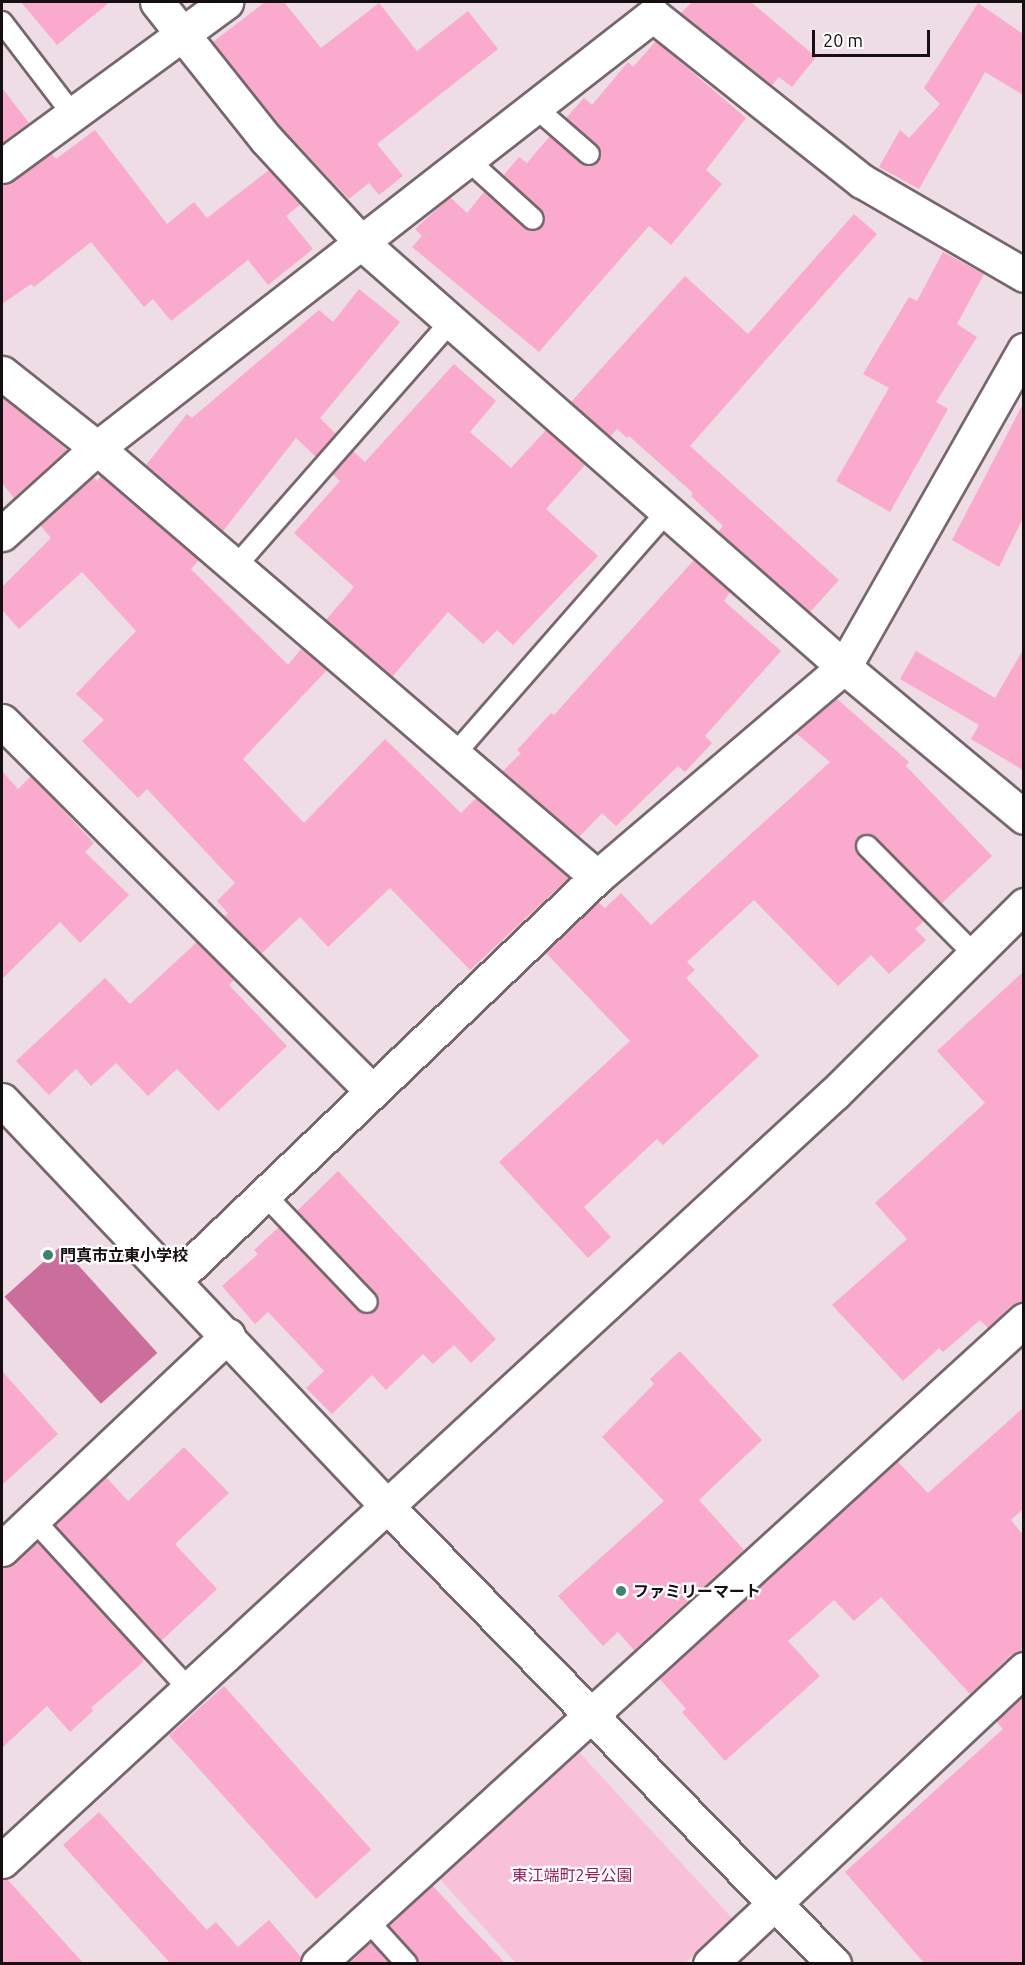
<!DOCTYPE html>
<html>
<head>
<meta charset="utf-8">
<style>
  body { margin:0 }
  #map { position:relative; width:1025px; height:1965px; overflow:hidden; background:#eedde4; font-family:Ubuntu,"Noto Sans JP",sans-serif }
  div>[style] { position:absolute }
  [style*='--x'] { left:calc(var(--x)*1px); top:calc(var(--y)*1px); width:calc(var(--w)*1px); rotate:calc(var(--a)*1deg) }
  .green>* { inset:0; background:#f8c1d9 }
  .water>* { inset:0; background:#cb6e9b; transform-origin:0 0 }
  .building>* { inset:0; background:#f9aacd; transform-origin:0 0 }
  .roads { filter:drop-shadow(2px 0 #76676d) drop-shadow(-2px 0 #76676d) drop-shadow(0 2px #76676d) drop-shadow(0 -2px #76676d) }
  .lane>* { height:20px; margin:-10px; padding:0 10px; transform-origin:10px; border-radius:10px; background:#fff }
  .street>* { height:33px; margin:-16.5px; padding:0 16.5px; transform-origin:16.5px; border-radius:16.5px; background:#fff }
  .secondary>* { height:33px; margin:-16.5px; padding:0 16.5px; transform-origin:16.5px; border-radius:16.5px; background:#fff }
  .dots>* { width:16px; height:16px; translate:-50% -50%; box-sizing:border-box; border:3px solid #fff; border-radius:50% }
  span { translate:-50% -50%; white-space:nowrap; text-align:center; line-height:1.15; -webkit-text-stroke:4.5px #fff; paint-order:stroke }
  .poi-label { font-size:16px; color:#150f11; font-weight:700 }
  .left { translate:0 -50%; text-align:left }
  .park-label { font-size:16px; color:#90205f }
  .frame { position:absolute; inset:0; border:3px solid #150f11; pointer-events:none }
  .scale { position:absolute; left:812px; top:30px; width:118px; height:27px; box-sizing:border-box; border:3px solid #150f11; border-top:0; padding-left:8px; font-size:18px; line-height:21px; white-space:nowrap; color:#150f11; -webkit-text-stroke:4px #fff; paint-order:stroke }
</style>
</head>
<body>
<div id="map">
  <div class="green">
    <i style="clip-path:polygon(577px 1750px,733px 1919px,685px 1963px,516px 1963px,438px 1877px)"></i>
  </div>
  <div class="water">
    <i style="left:61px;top:1246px;width:144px;height:76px;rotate:48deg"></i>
  </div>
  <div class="building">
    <i style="clip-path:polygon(21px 2px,110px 2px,57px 45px)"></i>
    <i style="clip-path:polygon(265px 2px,284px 2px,321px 48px,379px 3px,417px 51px,468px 11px,498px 49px,377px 144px,403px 176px,379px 195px,369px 183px,349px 199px,280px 127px,213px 42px)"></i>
    <i style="clip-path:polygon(692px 2px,751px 2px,816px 57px,792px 87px,779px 77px,772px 85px,681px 13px)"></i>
    <i style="clip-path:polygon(978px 3px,1023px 34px,1023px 95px,985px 72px,919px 189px,879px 167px,900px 130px,909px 138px,940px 104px,924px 88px)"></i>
    <i style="clip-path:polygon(656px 41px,746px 118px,706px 170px,722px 184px,671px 245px,649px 226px,539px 352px,412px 247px,422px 236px,415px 229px,450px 197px,467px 213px,484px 192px,525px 228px,541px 227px,545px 221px,541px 211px,503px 176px,519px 157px,527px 163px,550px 136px,582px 163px,598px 162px,601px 156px,597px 145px,566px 118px,584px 98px,592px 105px,628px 62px,633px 67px)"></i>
    <i style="clip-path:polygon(2px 88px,29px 123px,2px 143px)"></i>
    <i style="clip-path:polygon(95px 130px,167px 224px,194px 202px,207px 218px,269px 170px,301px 204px,286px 216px,313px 249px,268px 285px,248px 260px,171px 321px,153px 299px,144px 307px,91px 242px,34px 287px,31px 284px,2px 304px,2px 184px,13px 181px,51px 153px,56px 159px)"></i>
    <i style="clip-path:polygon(854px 214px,877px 234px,690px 446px,839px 580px,810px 612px,718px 532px,723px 526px,691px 496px,693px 493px,629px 436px,627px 438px,617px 429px,610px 437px,571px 402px,685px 276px,748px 334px)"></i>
    <i style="clip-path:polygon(943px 252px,984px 274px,957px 324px,977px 337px,936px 402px,948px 409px,890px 512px,836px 481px,889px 388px,863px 374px,909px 297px,917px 301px)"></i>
    <i style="clip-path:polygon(359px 289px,400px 322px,320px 418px,336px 434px,316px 457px,296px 438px,223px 531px,146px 465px,187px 414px,192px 418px,319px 310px,333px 322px)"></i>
    <i style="clip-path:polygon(454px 364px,496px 401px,470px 432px,511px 468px,546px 430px,585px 465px,546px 509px,598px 556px,513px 645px,497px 630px,483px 644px,448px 612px,392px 677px,326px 620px,354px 587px,294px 533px,340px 481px,333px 474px,353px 451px,365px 462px)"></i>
    <i style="clip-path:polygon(2px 396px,67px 450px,14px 498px,2px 483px)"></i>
    <i style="clip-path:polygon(1023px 404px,1023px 518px,999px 567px,952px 540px)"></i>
    <i style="clip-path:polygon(101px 476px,199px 560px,191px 569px,288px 665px,302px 648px,327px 670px,243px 759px,304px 823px,385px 739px,461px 813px,476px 798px,569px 878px,470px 970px,390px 888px,328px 947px,300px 917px,261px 954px,224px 917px,228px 913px,217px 901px,235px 883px,147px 789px,138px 798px,82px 741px,104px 720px,76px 694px,136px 631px,82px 572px,19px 629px,2px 610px,2px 587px,51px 538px,40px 525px,93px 477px,97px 481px)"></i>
    <i style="clip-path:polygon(694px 560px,730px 592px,724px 601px,781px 651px,705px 736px,712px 743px,685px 772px,678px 766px,616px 826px,602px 813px,579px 837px,503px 771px,521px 753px,517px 750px,551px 713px,554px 715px)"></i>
    <i style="clip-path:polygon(1023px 650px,1023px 770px,971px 739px,979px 725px,900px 679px,916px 651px,995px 698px)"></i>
    <i style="clip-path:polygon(836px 698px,909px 762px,906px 766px,992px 856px,941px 904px,876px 838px,865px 834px,858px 838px,855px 848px,858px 854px,924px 921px,915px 929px,926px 940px,889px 974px,871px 955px,838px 986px,754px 900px,687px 962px,695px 970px,686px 978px,759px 1056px,663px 1145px,657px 1139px,584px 1207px,611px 1237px,588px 1258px,499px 1162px,630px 1041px,545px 952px,598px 902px,605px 908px,621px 893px,651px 925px,830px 762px,796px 733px)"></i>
    <i style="clip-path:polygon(2px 771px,18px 789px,31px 776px,94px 843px,85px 852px,129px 895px,80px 943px,60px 922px,2px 979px)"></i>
    <i style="clip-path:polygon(197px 942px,234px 980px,229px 985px,287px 1046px,218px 1111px,177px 1069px,148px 1096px,116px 1063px,91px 1086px,76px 1069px,49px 1095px,16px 1061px,105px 978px,130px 1004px)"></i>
    <i style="clip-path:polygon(1023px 972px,1023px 1302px,1011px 1306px,988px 1328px,980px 1320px,943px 1352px,939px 1348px,903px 1381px,832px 1305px,907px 1239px,875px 1203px,985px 1103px,937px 1051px)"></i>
    <i style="clip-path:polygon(338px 1171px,496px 1339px,471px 1363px,454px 1345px,433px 1364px,423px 1354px,386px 1390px,372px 1375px,332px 1414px,306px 1388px,324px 1371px,268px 1312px,255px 1324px,222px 1286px,258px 1254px,254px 1250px,279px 1227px,358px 1310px,369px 1314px,376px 1310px,379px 1300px,376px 1294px,297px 1211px)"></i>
    <i style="clip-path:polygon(680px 1351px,762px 1440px,699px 1500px,744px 1550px,634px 1650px,618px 1632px,603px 1646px,558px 1596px,664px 1501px,602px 1437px,654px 1384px,650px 1379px)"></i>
    <i style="clip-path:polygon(2px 1371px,58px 1434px,2px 1485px)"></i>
    <i style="clip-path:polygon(1023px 1408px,1023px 1509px,1011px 1520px,1023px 1535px,1023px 1651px,1011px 1655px,970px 1694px,881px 1597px,854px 1621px,834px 1600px,788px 1641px,820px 1676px,725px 1761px,682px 1712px,686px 1709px,659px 1678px,897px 1461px,928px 1493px)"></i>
    <i style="clip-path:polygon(184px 1447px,229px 1493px,175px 1544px,217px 1589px,161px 1641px,55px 1525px,106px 1477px,128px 1501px)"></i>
    <i style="clip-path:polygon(37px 1541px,144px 1657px,142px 1663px,91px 1708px,93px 1711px,70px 1732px,47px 1706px,2px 1748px,2px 1569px,15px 1563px)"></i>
    <i style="left:224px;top:1686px;width:220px;height:74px;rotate:48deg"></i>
    <i style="clip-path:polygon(1023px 1695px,1023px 1964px,925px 1964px,845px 1872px,1003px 1729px,996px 1721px)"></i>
    <i style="clip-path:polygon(99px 1812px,207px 1930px,216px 1922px,238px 1947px,269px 1920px,301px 1957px,300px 1964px,171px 1964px,63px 1845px)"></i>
    <i style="clip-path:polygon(2px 1879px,7px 1879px,84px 1964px,2px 1964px)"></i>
    <i style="clip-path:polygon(432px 1885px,468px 1924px,506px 1964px,419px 1964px,389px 1926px)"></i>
    <i style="clip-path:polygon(371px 1942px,390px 1964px,349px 1964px)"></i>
  </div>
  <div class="roads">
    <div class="lane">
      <i style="--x:2;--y:22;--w:117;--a:52.6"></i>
      <i style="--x:536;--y:108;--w:70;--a:41"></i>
      <i style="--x:469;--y:161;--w:86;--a:42.2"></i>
      <i style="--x:236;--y:566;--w:326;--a:-48.7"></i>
      <i style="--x:454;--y:755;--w:323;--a:-48.8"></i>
      <i style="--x:867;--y:846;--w:152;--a:45.3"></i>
      <i style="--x:264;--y:1194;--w:149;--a:46.4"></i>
      <i style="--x:33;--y:1519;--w:229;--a:47.5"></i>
      <i style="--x:367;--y:1920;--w:59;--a:47.7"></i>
    </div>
    <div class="street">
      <i style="--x:2;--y:166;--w:278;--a:-36.2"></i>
      <i style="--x:2;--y:373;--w:121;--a:38.3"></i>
      <i style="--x:97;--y:448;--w:659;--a:40.63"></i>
      <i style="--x:2;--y:534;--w:128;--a:-42.2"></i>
      <i style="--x:97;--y:448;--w:705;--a:-37.91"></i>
      <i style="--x:653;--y:15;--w:267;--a:38.5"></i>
      <i style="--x:862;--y:181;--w:187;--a:30.1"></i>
      <i style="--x:2;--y:721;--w:523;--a:45"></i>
      <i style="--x:2;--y:1100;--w:557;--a:46.53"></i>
      <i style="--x:385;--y:1504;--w:643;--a:45.69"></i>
      <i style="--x:175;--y:1280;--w:584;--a:-43.68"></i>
      <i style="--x:597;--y:877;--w:324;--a:-40.4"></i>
      <i style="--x:844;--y:667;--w:365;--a:-60.4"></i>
      <i style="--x:2;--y:1549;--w:311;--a:-43.4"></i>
      <i style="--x:318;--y:1964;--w:956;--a:-42.37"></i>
      <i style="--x:710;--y:1964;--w:431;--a:-43.2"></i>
    </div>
    <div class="secondary">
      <i style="--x:157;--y:2;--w:175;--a:51.5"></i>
      <i style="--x:266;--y:139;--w:143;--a:47.3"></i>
      <i style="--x:363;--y:244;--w:641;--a:41.33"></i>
      <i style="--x:844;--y:667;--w:234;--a:39.8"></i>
      <i style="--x:2;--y:1861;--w:1133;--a:-42.68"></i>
      <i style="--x:835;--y:1093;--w:267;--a:-44.8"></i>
    </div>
  </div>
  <div class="dots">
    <i style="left:48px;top:1255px;background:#408170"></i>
    <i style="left:621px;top:1591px;background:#408170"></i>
  </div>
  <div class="poi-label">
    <span class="left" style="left:60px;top:1255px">門真市立東小学校</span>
    <span class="left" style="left:633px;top:1591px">ファミリーマート</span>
  </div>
  <div class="park-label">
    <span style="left:572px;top:1875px">東江端町2号公園</span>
  </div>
  <div class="frame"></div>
  <div class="scale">20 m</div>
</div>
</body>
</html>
